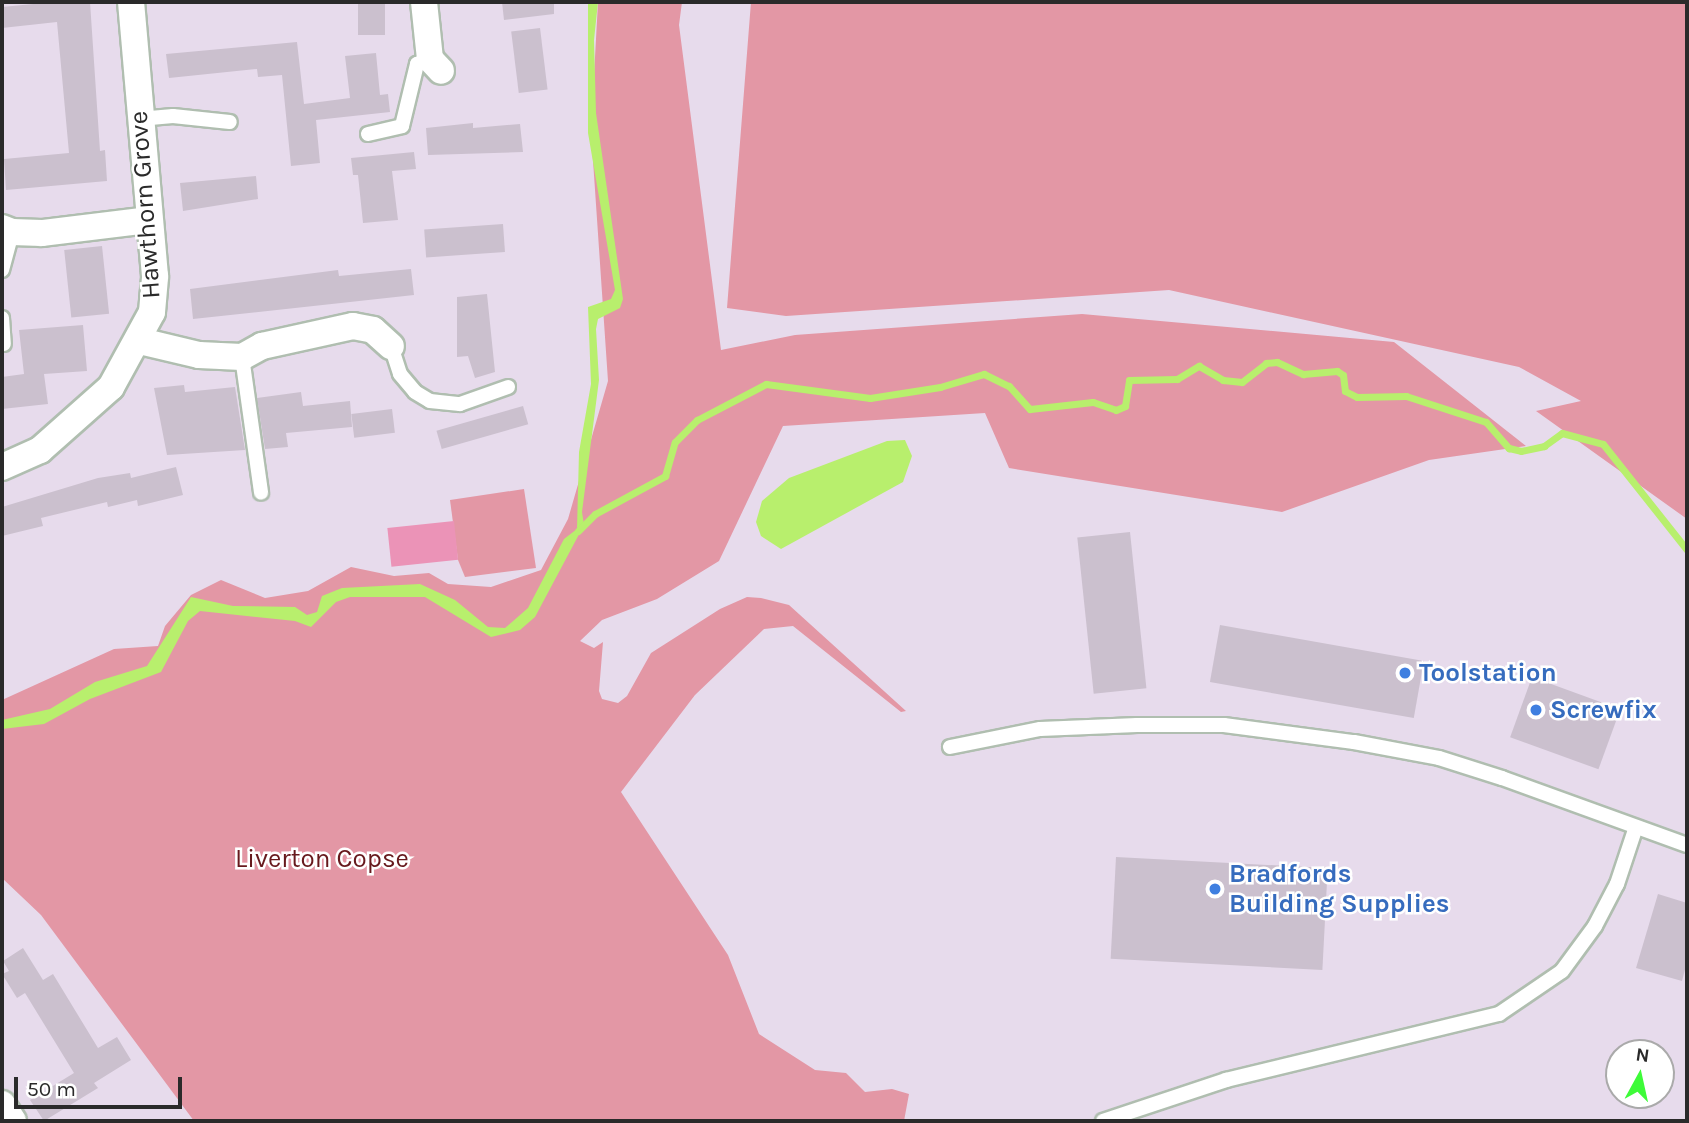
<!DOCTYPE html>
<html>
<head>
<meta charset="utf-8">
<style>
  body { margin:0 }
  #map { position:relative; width:1689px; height:1123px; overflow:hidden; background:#e7dbec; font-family:Karla,sans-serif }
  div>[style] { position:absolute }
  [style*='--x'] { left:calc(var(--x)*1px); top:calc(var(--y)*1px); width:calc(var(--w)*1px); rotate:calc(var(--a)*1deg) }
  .green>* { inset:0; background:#e397a5 }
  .pitch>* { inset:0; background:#eb93b7; transform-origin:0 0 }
  .water>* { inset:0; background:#b8ef6d }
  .stream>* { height:7px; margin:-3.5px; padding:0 3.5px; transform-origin:3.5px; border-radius:3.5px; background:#b8ef6d }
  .building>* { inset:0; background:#cbc0ce; transform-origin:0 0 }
  .roads { filter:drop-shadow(2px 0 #b0beb0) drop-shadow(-2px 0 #b0beb0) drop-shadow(0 2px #b0beb0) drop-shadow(0 -2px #b0beb0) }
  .lane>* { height:14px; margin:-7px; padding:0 7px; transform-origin:7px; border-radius:7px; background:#fff }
  .street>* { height:26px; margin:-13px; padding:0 13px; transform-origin:13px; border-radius:13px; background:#fff }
  .dots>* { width:19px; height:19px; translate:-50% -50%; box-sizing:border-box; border:4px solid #fff; border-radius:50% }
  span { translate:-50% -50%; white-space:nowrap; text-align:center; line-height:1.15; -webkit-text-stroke:5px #fff; paint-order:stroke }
  .street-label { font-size:26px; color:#2a2a2a }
  .shop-label { font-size:26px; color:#366cbe; font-weight:700 }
  .left { translate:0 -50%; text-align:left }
  .park-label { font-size:26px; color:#67191d }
  .frame { position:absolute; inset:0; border:4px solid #2a2a2a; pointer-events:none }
  .north { position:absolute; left:1605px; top:1039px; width:70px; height:70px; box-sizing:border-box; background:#fff; border:2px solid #aaa; border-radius:50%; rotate:8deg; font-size:19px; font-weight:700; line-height:28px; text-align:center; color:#2a2a2a }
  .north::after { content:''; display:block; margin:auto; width:24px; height:32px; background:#3efb39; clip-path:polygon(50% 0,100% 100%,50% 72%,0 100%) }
  .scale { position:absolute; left:14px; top:1077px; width:168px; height:32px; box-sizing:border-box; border:4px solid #2a2a2a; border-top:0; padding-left:9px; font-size:21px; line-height:24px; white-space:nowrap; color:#2a2a2a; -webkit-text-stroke:5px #fff; paint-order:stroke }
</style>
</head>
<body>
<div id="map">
  <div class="green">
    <i style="clip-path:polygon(598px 2px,682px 2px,679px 25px,721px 350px,795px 335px,1082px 314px,1394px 342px,1526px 446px,1429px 460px,1282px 512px,1009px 468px,985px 413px,783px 426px,719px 561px,657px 599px,602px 620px,580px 641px,594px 648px,603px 642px,599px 691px,602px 699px,618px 703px,627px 696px,651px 653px,720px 609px,747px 597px,761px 598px,789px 605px,906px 711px,901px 712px,793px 626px,764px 629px,695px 695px,621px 792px,728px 955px,759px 1034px,815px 1070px,846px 1073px,865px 1092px,892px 1089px,909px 1094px,904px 1121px,194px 1121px,41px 915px,2px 878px,2px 700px,114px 649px,158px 646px,165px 626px,191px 595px,221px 580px,265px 598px,308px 591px,351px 567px,394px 576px,429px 573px,448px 584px,491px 587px,541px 570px,568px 519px,608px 381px,591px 131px)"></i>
    <i style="clip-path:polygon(751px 2px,1687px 2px,1687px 519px,1536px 411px,1581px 401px,1519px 367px,1169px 290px,786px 316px,727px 308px)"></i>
    <i style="clip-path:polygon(524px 489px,536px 568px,465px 577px,458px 560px,450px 500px)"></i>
  </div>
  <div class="pitch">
    <i style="left:454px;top:521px;width:39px;height:67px;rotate:84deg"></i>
  </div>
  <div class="water">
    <i style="clip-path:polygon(588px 2px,598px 2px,594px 40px,596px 113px,623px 299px,620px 308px,598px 319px,596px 329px,599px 380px,582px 512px,584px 525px,535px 617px,520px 630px,491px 637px,425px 597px,350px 597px,336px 602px,311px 627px,295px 621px,200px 611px,188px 621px,161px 672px,90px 699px,44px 724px,2px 729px,2px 720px,50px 709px,95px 682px,147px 666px,191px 597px,233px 606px,295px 607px,307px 615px,317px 612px,322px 596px,342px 588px,420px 584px,455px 600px,488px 627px,505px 628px,528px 608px,564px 539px,577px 529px,579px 452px,591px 384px,588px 307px,611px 299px,615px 290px,588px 133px)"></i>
    <i style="clip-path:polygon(905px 440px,912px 456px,903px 482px,781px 549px,761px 536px,756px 522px,762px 501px,789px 478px,887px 441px)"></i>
  </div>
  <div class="stream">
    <i style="--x:578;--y:531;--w:24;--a:-45"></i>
    <i style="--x:595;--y:514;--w:80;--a:-28.5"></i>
    <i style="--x:665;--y:476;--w:35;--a:-74"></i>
    <i style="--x:675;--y:442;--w:31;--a:-45"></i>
    <i style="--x:697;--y:420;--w:78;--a:-27.6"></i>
    <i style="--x:766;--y:384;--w:105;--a:7.7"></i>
    <i style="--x:870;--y:398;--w:71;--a:-8.9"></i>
    <i style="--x:940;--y:387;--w:46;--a:-16.5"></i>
    <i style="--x:984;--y:374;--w:28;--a:26"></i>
    <i style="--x:1009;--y:386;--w:31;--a:48"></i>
    <i style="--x:1030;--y:409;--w:63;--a:-6.3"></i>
    <i style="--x:1093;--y:402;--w:24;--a:19"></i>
    <i style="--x:1116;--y:410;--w:10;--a:-24"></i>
    <i style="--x:1125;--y:406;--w:26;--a:-81"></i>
    <i style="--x:1129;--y:380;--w:48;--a:-1.2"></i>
    <i style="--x:1177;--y:379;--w:26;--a:-31"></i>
    <i style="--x:1199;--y:366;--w:28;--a:30"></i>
    <i style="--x:1223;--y:380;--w:19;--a:6"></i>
    <i style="--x:1242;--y:382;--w:31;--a:-38"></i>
    <i style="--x:1266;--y:363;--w:11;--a:-5"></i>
    <i style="--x:1277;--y:362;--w:29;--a:25"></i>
    <i style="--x:1303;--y:374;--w:34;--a:-5"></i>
    <i style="--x:1337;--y:371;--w:7;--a:34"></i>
    <i style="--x:1343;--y:375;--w:16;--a:83"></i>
    <i style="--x:1345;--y:391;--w:13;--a:27"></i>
    <i style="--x:1357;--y:397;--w:49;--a:-1.2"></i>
    <i style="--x:1406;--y:396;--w:84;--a:18"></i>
    <i style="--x:1486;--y:422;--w:35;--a:49"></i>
    <i style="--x:1509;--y:448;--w:12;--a:14"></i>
    <i style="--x:1521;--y:451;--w:24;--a:-12"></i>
    <i style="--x:1544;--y:446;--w:22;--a:-36"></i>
    <i style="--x:1562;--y:433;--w:42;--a:15"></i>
    <i style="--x:1603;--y:444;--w:135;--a:51.6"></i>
  </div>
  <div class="building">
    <i style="clip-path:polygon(54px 2px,90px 2px,100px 151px,105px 150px,107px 181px,6px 190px,4px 159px,69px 153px,57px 22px,2px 28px,2px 7px)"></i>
    <i style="left:358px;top:2px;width:27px;height:33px"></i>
    <i style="clip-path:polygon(502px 2px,554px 2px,554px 14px,504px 20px)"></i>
    <i style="left:540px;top:28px;width:62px;height:29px;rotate:83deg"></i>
    <i style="clip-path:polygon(297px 42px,304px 104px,350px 98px,345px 56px,376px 53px,380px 95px,388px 94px,390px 112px,316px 120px,320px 163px,291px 166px,282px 75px,258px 77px,257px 69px,169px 78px,166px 54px)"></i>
    <i style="clip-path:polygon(473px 123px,473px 128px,520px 124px,523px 152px,428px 155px,426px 128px)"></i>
    <i style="clip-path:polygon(414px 152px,416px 169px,392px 171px,398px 220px,363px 223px,358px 175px,353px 175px,351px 158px)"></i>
    <i style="clip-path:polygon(256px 176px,258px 199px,183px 211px,180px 183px)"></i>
    <i style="left:503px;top:224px;width:28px;height:79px;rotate:86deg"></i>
    <i style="left:102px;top:246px;width:68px;height:38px;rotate:84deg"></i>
    <i style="clip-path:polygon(411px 269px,414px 295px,193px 319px,190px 289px,338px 270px,339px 276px)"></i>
    <i style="clip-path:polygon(487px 294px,495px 372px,475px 378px,468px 356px,457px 357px,457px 297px)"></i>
    <i style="clip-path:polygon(83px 325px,87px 371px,44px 374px,48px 404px,2px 409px,2px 377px,24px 374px,19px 330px)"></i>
    <i style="clip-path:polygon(184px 385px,185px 392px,235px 387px,245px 450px,167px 455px,154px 388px)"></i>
    <i style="clip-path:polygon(301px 392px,303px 406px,350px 401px,352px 427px,286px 433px,288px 447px,265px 449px,257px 398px)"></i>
    <i style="left:523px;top:406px;width:19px;height:90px;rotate:74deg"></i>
    <i style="left:392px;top:409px;width:24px;height:41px;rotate:83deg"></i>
    <i style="clip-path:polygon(176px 467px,183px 495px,138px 506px,137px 500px,108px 507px,107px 502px,41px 518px,43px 526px,2px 536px,2px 507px,98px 478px,130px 473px,131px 478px)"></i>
    <i style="left:1130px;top:532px;width:157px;height:53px;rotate:84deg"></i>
    <i style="left:1220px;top:625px;width:207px;height:58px;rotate:10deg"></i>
    <i style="left:1532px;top:677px;width:94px;height:64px;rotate:20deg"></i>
    <i style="left:1116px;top:857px;width:212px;height:102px;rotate:3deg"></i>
    <i style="clip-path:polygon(1658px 894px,1687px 903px,1687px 962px,1682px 981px,1636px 968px)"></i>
    <i style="clip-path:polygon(23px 948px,43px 980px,53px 974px,98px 1048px,117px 1037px,131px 1060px,94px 1083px,98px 1088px,44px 1121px,30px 1100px,74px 1073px,25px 993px,17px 998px,2px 974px,9px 971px,3px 961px)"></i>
  </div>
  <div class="roads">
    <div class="lane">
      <i style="--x:139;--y:119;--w:34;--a:-5"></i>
      <i style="--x:173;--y:116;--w:57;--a:6"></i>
      <i style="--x:368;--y:134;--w:35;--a:-13"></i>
      <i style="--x:402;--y:126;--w:64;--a:-76.4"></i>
      <i style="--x:417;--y:64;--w:14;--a:-21"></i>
      <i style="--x:2;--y:270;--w:39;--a:-75"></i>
      <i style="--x:2;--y:318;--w:26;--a:86"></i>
      <i style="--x:391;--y:346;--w:29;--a:72"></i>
      <i style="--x:400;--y:374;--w:23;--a:50"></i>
      <i style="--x:415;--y:392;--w:17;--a:31"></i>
      <i style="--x:430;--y:401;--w:30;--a:6"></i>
      <i style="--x:460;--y:404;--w:51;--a:-19.5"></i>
      <i style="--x:242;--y:357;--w:137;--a:82"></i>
      <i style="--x:950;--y:747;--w:92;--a:-11.3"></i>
      <i style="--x:1040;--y:729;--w:97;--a:-2.4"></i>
      <i style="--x:1137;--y:725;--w:87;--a:0"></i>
      <i style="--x:1224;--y:725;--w:131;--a:7.5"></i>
      <i style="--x:1354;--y:742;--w:86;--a:10.7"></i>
      <i style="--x:1439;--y:758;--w:66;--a:17.6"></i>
      <i style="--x:1502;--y:778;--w:197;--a:19.9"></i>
      <i style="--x:1103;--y:1121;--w:130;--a:-18.4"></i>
      <i style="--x:1226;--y:1080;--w:281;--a:-13.6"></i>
      <i style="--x:1499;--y:1014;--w:76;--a:-34.3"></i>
      <i style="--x:1562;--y:971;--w:56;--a:-53.7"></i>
      <i style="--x:1595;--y:926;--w:47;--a:-62.4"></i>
      <i style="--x:1617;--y:884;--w:60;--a:-71.6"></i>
    </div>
    <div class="street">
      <i style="--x:424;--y:2;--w:57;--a:84"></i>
      <i style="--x:430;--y:59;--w:16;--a:47"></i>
      <i style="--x:2;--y:228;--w:11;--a:22"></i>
      <i style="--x:12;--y:232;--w:30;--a:2"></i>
      <i style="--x:42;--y:233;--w:108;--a:-6.9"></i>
      <i style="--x:140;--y:341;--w:61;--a:13.3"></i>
      <i style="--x:199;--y:355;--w:43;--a:2.7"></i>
      <i style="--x:242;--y:357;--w:23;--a:-29"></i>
      <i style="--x:262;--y:346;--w:93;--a:-12.4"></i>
      <i style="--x:353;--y:326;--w:20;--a:11"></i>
      <i style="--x:373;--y:330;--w:24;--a:42"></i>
      <i style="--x:2;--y:467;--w:42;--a:-24.1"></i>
      <i style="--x:40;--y:450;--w:95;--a:-41.6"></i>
      <i style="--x:111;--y:387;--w:85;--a:-61.3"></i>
      <i style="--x:152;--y:312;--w:36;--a:-85"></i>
      <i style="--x:155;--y:276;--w:275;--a:-95"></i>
      <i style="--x:2;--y:1104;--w:20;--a:57"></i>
    </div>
  </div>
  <div class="dots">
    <i style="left:1405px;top:673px;background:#3f7fe0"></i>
    <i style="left:1536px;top:710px;background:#3f7fe0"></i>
    <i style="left:1215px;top:889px;background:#3f7fe0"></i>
  </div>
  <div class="street-label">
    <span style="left:145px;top:205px;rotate:-94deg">Hawthorn Grove</span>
  </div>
  <div class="shop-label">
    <span class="left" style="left:1419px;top:673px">Toolstation</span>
    <span class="left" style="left:1550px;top:710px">Screwfix</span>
    <span class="left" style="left:1229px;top:889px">Bradfords<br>Building Supplies</span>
  </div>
  <div class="park-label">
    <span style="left:322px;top:859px">Liverton Copse</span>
  </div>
  <div class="frame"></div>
  <div class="north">N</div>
  <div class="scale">50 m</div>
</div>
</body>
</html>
